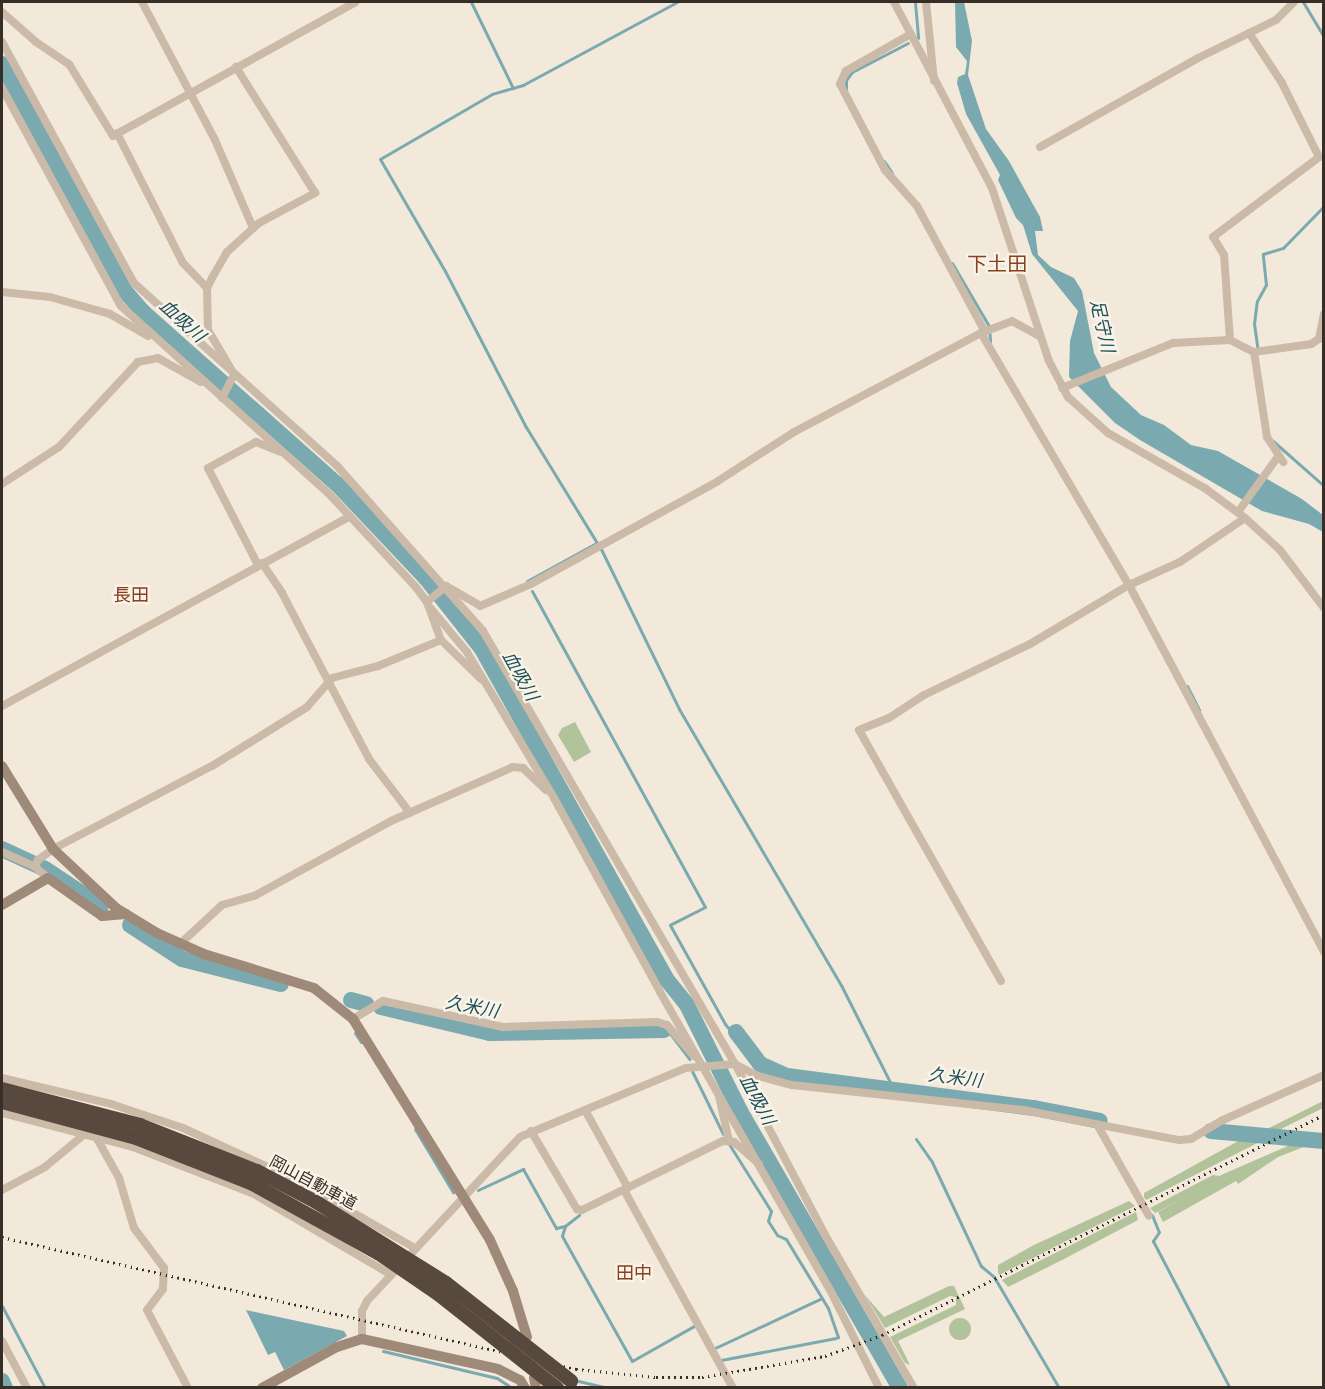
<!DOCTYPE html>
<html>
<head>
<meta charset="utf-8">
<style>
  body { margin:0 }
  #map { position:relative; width:1325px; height:1389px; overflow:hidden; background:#f3e9db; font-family:"DM Sans","Noto Sans JP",sans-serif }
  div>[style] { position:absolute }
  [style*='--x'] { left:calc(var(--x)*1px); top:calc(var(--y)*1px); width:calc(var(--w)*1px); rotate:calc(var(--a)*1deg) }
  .green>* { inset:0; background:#b2c29b }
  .round { border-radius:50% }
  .water>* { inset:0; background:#7aaab0 }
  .stream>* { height:3px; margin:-1.5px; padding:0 1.5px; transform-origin:1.5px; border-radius:1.5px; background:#7aaab0 }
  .river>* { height:16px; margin:-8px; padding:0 8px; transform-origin:8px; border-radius:8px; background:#7aaab0 }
  .street>* { height:8px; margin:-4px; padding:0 4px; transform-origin:4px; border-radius:4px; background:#cbbaa7 }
  .secondary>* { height:10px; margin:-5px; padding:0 5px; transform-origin:5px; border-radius:5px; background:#9f8978 }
  .rail>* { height:3px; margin-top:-1.5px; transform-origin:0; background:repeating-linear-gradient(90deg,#372e28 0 1.5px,transparent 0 6px) }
  .highway-bridge>* { height:14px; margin:-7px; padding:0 7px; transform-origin:7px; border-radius:7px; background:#58493f }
  span { translate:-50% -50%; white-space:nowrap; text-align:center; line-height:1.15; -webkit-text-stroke:4.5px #faf3e8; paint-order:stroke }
  .street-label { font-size:16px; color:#372e28 }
  .water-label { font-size:18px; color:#1c515a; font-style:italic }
  .neighbourhood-label { font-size:18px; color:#88401f }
  .quarter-label { font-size:20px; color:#88401f }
  .frame { position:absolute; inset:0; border:3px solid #372e28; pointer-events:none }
</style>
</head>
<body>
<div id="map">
  <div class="green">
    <i style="clip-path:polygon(575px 722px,591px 752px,574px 762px,558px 735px,562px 728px)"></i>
    <i style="clip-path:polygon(1323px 1101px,1323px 1108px,1277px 1131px,1267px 1129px)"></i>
    <i style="clip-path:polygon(1263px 1136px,1269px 1137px,1146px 1200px,1144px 1197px,1144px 1193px,1242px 1139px)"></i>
    <i style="clip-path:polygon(1290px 1145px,1309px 1145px,1278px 1157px,1238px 1184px,1236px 1181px,1163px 1222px,1158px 1212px,1183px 1199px,1155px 1213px,1150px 1208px,1213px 1175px,1219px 1176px)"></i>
    <i style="clip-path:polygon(1129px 1201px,1135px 1206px,999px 1275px,998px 1272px,998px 1265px,1034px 1245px)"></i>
    <i style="clip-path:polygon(1136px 1212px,1138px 1220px,1064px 1259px,1008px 1287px,1002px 1280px)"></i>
    <i style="clip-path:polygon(949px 1286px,954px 1286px,965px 1309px,898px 1341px,910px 1365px,905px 1363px,890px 1337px,956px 1305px,956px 1297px,950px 1296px,885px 1328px,864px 1294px,884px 1317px)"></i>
    <i class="round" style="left:949px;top:1318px;width:22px;height:22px"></i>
  </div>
  <div class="water">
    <i style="clip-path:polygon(955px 2px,964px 2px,972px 41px,968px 75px,986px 129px,1009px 161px,1040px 217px,1043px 231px,1035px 231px,1038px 255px,1051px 267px,1074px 278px,1082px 291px,1094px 353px,1111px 387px,1141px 415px,1164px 425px,1191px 445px,1218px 451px,1302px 499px,1323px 515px,1323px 532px,1309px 524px,1262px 511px,1140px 440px,1115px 423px,1069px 377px,1070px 341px,1078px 311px,1032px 254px,1023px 225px,1016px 218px,998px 180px,1000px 175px,966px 114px,957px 83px,958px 77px,965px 74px,967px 61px,956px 47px)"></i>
    <i style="clip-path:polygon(246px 1310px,344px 1331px,347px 1336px,284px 1370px,275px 1352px,268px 1355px)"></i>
  </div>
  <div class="stream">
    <i style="--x:471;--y:2;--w:96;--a:64"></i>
    <i style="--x:677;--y:2;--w:175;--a:151.7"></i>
    <i style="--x:523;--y:85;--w:32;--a:164"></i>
    <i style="--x:492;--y:94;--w:129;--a:149.9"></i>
    <i style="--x:380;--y:159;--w:129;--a:59.9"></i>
    <i style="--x:445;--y:271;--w:176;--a:62.6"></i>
    <i style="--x:526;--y:427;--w:145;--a:58.5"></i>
    <i style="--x:602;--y:551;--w:176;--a:64"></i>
    <i style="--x:679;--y:709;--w:322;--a:59.6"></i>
    <i style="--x:842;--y:987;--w:118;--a:63.2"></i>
    <i style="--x:915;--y:2;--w:36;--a:85"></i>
    <i style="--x:1303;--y:2;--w:41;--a:59"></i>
    <i style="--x:846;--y:89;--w:9;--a:-90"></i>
    <i style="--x:846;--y:80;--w:10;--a:-53"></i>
    <i style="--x:852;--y:72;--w:63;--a:-27.4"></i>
    <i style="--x:884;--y:161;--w:14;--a:56"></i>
    <i style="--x:952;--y:263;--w:73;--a:59.6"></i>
    <i style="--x:989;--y:326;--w:16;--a:86"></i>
    <i style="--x:1258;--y:352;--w:28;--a:-98"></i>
    <i style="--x:1254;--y:324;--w:23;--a:-83"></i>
    <i style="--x:1257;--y:301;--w:18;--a:-61"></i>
    <i style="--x:1266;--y:285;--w:31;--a:-96"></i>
    <i style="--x:1263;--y:254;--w:21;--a:-17"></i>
    <i style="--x:1283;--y:248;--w:59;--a:-45.7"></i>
    <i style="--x:1273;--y:441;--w:68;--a:41.4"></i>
    <i style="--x:527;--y:581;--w:79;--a:-28.8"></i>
    <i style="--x:532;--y:591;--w:360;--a:61.3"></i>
    <i style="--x:705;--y:907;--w:39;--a:153"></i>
    <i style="--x:670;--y:925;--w:113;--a:60.9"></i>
    <i style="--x:725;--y:1024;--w:26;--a:50"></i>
    <i style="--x:1187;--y:686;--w:27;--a:63"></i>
    <i style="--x:662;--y:1030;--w:7;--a:16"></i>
    <i style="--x:669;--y:1032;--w:34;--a:53"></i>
    <i style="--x:355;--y:1033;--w:11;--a:56"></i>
    <i style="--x:692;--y:1071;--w:70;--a:63.8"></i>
    <i style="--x:415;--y:1129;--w:74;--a:58.9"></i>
    <i style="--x:916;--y:1139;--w:28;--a:55"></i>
    <i style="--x:932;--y:1162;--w:115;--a:64.8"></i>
    <i style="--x:981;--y:1266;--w:17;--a:40"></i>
    <i style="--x:994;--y:1277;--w:129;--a:59.6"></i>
    <i style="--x:729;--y:1144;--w:79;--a:57.9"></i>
    <i style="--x:771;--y:1211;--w:10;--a:107"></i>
    <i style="--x:768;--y:1221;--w:17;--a:57"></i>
    <i style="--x:777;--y:1235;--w:10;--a:24"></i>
    <i style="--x:786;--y:1239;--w:81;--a:58.7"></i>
    <i style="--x:828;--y:1308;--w:31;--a:71"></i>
    <i style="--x:478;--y:1190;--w:50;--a:-25"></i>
    <i style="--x:523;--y:1169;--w:68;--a:60.8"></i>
    <i style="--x:556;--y:1228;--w:9;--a:-13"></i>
    <i style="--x:565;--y:1226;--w:18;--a:-38"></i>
    <i style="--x:1152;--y:1215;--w:18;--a:68"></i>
    <i style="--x:1159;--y:1232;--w:11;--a:124"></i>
    <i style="--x:1153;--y:1241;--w:166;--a:62.4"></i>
    <i style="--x:565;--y:1226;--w:10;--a:107"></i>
    <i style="--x:562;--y:1236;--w:143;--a:60.8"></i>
    <i style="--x:632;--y:1361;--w:73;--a:-29.4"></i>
    <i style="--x:2;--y:1306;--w:93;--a:62.3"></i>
    <i style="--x:862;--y:1327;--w:3;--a:-18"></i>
    <i style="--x:715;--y:1348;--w:116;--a:-25"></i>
    <i style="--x:383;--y:1351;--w:117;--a:13.3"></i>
    <i style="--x:497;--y:1378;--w:18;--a:34"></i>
    <i style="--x:721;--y:1360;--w:117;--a:-10.8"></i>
    <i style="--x:574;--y:1380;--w:35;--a:13"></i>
  </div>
  <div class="river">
    <i style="--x:2;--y:64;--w:257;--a:61.6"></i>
    <i style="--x:124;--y:290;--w:29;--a:49"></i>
    <i style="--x:143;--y:312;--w:259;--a:41.6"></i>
    <i style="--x:337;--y:484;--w:129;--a:46.6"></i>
    <i style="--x:426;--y:578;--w:90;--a:51.7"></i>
    <i style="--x:482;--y:649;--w:379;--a:60.8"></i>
    <i style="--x:667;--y:980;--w:32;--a:51"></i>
    <i style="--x:687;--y:1005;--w:119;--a:63.4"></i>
    <i style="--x:740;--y:1111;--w:320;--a:60"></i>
    <i style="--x:2;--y:849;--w:47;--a:24.9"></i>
    <i style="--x:45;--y:869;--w:67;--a:33.5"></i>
    <i style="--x:130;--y:925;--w:62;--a:33.2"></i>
    <i style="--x:182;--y:959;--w:102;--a:14.2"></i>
    <i style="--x:351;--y:1000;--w:16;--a:15"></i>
    <i style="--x:381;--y:1007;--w:112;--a:13.4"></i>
    <i style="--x:490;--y:1033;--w:174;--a:-1"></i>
    <i style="--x:736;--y:1032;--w:40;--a:53"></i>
    <i style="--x:760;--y:1064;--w:30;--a:24"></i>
    <i style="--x:787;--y:1076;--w:249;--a:7.4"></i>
    <i style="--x:1034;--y:1108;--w:67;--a:11.1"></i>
    <i style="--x:1211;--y:1131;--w:113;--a:5.1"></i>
    <i style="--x:2;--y:1381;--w:8;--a:67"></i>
  </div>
  <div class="street">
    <i style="--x:142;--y:2;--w:156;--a:62.1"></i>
    <i style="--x:215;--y:140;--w:96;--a:66.6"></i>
    <i style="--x:894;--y:2;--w:210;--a:62.2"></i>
    <i style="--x:992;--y:188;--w:182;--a:71.8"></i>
    <i style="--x:1049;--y:361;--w:41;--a:62.2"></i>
    <i style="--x:1068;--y:397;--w:54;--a:42"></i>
    <i style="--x:1108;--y:433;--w:113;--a:29.7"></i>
    <i style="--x:1206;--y:489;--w:49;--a:36.6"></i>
    <i style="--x:1245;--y:518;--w:47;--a:42.4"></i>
    <i style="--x:1280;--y:550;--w:73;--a:52.8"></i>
    <i style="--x:926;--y:2;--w:79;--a:84.2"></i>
    <i style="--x:2;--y:12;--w:45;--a:41.4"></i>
    <i style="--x:36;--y:42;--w:40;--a:34"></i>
    <i style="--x:69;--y:64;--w:84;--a:58.6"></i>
    <i style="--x:113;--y:136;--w:277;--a:-28.9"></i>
    <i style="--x:909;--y:35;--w:73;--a:150.3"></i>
    <i style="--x:846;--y:71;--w:14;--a:115"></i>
    <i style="--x:840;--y:84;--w:97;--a:62.4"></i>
    <i style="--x:885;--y:170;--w:48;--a:48.4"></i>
    <i style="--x:917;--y:206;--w:143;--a:61.6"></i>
    <i style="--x:2;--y:42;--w:275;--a:61.3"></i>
    <i style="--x:134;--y:283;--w:275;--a:42"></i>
    <i style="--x:338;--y:467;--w:219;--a:48.5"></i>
    <i style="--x:483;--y:631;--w:501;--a:59.8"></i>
    <i style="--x:735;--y:1064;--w:191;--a:62.2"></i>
    <i style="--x:824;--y:1233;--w:179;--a:59.9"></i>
    <i style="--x:2;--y:88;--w:248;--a:61.4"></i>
    <i style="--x:121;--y:306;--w:283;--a:42.1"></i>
    <i style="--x:331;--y:496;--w:123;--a:47"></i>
    <i style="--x:415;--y:586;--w:20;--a:53"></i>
    <i style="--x:427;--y:602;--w:40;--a:69.8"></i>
    <i style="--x:441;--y:640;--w:56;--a:44.3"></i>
    <i style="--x:117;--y:133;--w:146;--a:63.1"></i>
    <i style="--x:183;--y:263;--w:35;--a:46"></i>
    <i style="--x:1040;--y:147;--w:181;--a:-29.4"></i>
    <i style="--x:1198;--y:58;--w:87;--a:-26"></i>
    <i style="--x:1276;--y:20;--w:25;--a:-45"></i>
    <i style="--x:2;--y:292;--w:48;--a:5.9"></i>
    <i style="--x:50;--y:297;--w:62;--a:15.8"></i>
    <i style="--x:110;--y:314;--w:44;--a:30.1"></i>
    <i style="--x:981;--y:333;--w:292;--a:59.6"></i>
    <i style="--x:1129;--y:585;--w:416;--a:62"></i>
    <i style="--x:1230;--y:340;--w:85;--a:-94"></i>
    <i style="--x:1224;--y:255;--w:21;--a:-121"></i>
    <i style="--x:1213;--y:237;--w:133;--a:-37"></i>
    <i style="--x:1319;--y:157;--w:83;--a:-116.6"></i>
    <i style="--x:1282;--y:83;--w:60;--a:-123.4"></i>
    <i style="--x:1254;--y:352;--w:86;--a:81.3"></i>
    <i style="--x:1267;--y:437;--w:30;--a:57"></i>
    <i style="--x:1062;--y:388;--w:120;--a:-22.1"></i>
    <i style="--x:1173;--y:343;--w:57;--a:-3"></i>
    <i style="--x:1230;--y:340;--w:27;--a:27"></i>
    <i style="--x:1254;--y:352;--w:58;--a:-8"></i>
    <i style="--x:1311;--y:344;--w:9;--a:-32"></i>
    <i style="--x:1319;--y:339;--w:25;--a:-79"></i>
    <i style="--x:222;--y:398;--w:27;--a:-63"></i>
    <i style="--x:234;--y:374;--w:51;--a:-120.6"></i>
    <i style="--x:208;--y:330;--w:42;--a:-91.4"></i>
    <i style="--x:207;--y:288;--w:11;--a:-63"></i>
    <i style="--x:212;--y:278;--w:30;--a:-60"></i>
    <i style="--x:227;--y:252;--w:43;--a:-42.2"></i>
    <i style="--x:259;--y:223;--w:64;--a:-28.2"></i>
    <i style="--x:315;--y:193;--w:149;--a:-122.1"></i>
    <i style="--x:2;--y:484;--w:68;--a:-33"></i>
    <i style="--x:59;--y:447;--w:116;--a:-47.1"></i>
    <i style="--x:138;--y:362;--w:20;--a:-11"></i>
    <i style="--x:158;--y:358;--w:49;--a:29.2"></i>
    <i style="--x:1238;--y:512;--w:67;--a:-54.2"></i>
    <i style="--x:262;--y:563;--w:36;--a:56"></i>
    <i style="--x:282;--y:593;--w:187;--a:62.3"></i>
    <i style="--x:369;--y:759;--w:68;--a:52.8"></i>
    <i style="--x:258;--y:565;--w:109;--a:-117.3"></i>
    <i style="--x:208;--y:468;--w:55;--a:-28.4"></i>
    <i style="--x:256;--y:442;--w:27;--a:22"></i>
    <i style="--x:427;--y:602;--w:25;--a:-40"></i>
    <i style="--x:446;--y:586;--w:39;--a:30"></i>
    <i style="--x:480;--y:606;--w:56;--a:-23.3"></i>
    <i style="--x:531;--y:584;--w:213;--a:-28.8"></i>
    <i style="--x:718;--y:481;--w:90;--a:-32.8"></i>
    <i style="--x:794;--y:432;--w:212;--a:-27.9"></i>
    <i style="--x:981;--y:333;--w:33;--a:-21"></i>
    <i style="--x:1012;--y:321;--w:31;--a:29"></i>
    <i style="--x:428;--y:605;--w:61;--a:50.3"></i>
    <i style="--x:467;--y:652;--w:170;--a:59.2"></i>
    <i style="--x:554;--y:798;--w:221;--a:61.3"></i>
    <i style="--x:660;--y:992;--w:341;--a:60.3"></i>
    <i style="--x:829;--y:1288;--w:112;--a:63.4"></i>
    <i style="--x:2;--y:706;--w:395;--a:-28.6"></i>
    <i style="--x:2;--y:852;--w:36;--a:24"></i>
    <i style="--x:35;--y:867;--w:17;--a:40"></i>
    <i style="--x:35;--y:867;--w:8;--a:-67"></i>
    <i style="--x:38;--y:860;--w:19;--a:-36"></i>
    <i style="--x:53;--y:849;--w:179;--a:-27.6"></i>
    <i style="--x:212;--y:766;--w:112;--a:-31.8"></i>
    <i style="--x:307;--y:707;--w:38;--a:-49"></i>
    <i style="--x:332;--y:678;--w:48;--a:-14.6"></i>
    <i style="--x:378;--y:666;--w:68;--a:-22.4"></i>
    <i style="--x:180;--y:944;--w:57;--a:-42.9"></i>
    <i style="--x:222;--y:905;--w:35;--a:-16"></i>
    <i style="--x:256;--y:895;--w:154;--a:-28.7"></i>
    <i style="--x:391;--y:821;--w:133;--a:-23.9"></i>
    <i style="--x:513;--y:767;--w:10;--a:6"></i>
    <i style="--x:523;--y:768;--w:32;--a:44"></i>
    <i style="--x:1001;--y:981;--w:288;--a:-119.5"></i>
    <i style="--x:859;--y:730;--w:32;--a:-22"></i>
    <i style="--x:889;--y:718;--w:42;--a:-33.3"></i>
    <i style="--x:924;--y:695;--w:118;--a:-25.7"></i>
    <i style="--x:1030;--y:644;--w:115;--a:-30.8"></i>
    <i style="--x:1129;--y:585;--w:56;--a:-24.3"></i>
    <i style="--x:1180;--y:562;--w:78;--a:-34.1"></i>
    <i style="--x:353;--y:1019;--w:35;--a:-31"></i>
    <i style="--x:383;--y:1001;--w:123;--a:12.2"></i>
    <i style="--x:503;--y:1027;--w:154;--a:-1.9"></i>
    <i style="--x:657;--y:1022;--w:10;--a:17"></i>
    <i style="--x:667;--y:1025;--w:41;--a:48.9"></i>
    <i style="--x:2;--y:1078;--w:112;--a:13.4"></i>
    <i style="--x:111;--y:1104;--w:76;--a:18.4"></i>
    <i style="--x:183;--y:1128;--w:122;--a:24.7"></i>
    <i style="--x:294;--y:1179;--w:139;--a:29.7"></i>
    <i style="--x:719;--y:1096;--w:46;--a:77.5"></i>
    <i style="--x:585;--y:1110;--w:89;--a:61.1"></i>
    <i style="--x:2;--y:1113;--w:135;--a:14.5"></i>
    <i style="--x:133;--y:1147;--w:130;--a:21.2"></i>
    <i style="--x:254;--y:1194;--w:158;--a:30.5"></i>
    <i style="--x:1098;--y:1126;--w:103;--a:60.5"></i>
    <i style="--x:531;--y:1131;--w:91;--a:59.5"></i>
    <i style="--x:577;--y:1209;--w:5;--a:11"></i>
    <i style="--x:582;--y:1210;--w:157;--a:-26.1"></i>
    <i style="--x:723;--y:1141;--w:11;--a:5"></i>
    <i style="--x:734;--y:1142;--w:33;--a:41"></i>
    <i style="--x:95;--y:1135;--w:49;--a:60.8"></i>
    <i style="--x:119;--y:1178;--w:52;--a:73.3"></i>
    <i style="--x:134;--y:1228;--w:50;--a:53.1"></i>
    <i style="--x:164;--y:1268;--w:21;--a:93"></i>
    <i style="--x:163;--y:1289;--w:26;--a:127"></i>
    <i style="--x:147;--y:1310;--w:88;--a:62.3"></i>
    <i style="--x:2;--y:1190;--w:49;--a:-28.1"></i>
    <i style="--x:45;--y:1167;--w:53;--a:-39.7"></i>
    <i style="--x:624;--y:1190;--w:226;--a:61.2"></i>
    <i style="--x:362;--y:1339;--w:28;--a:-90"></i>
    <i style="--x:362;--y:1311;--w:11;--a:-63"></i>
    <i style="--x:367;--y:1301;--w:224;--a:-47"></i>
    <i style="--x:520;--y:1137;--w:180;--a:-22.6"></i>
    <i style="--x:686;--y:1068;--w:49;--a:-4.7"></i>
    <i style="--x:735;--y:1064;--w:26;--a:28"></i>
    <i style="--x:758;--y:1076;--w:35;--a:15"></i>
    <i style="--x:792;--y:1085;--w:232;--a:6.2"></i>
    <i style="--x:1023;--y:1110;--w:159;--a:10.9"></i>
    <i style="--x:1179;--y:1140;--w:12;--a:-5"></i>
    <i style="--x:1191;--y:1139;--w:37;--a:-31"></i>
    <i style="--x:1223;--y:1120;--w:111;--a:-24"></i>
    <i style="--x:2;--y:1341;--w:53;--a:62"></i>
  </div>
  <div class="secondary">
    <i style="--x:2;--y:766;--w:97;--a:58.4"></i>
    <i style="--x:53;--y:849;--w:86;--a:43.1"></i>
    <i style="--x:116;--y:908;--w:48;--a:31.4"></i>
    <i style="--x:157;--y:933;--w:51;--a:24.1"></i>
    <i style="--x:204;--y:954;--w:115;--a:17.2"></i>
    <i style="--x:314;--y:988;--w:50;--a:38.5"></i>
    <i style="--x:353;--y:1019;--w:260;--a:58.2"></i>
    <i style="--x:490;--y:1240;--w:56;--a:65.7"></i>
    <i style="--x:513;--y:1291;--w:48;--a:73.1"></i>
    <i style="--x:2;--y:905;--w:53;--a:-30.4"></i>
    <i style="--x:48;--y:878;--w:66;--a:35.1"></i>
    <i style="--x:102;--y:916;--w:24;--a:-5"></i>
    <i style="--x:534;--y:1378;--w:10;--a:79"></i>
    <i style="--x:262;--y:1388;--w:85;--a:-28.7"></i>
    <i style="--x:337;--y:1347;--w:26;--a:-18"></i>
    <i style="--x:362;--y:1339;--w:139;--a:12.4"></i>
    <i style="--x:498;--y:1369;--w:25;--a:27"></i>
    <i style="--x:520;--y:1380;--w:9;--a:58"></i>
  </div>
  <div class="rail">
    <i style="--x:2;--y:1237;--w:589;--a:12.95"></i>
    <i style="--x:576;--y:1369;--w:80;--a:5.7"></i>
    <i style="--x:656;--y:1377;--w:46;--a:0"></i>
    <i style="--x:702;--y:1377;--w:125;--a:-9.7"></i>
    <i style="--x:825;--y:1356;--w:61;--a:-20.2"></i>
    <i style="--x:882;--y:1335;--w:494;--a:-26.5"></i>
  </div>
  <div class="highway-bridge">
    <i style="--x:2;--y:1089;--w:143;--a:14.6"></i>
    <i style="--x:140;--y:1125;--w:126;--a:21.5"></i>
    <i style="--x:257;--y:1171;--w:67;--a:27.7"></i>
    <i style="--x:316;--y:1202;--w:153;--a:31.9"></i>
    <i style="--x:446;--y:1283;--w:159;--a:38.1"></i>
    <i style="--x:2;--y:1102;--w:139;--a:15"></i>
    <i style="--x:136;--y:1138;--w:123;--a:21.4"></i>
    <i style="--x:251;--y:1183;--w:145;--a:28.9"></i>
    <i style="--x:378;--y:1253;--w:73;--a:34.3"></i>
    <i style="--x:438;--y:1294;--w:152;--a:38.3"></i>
  </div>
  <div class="street-label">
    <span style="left:313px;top:1183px;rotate:28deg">岡山自動車道</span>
  </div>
  <div class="water-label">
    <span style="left:182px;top:321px;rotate:42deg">血吸川</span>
    <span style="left:1102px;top:326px;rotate:77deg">足守川</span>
    <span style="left:520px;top:676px;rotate:61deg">血吸川</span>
    <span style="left:472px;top:1007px;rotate:11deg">久米川</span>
    <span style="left:955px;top:1078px;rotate:7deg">久米川</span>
    <span style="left:757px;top:1100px;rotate:62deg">血吸川</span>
  </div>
  <div class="neighbourhood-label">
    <span style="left:131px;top:595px">長田</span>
    <span style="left:634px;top:1273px">田中</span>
  </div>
  <div class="quarter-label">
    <span style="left:997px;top:264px">下土田</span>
  </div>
  <div class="frame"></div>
</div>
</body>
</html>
